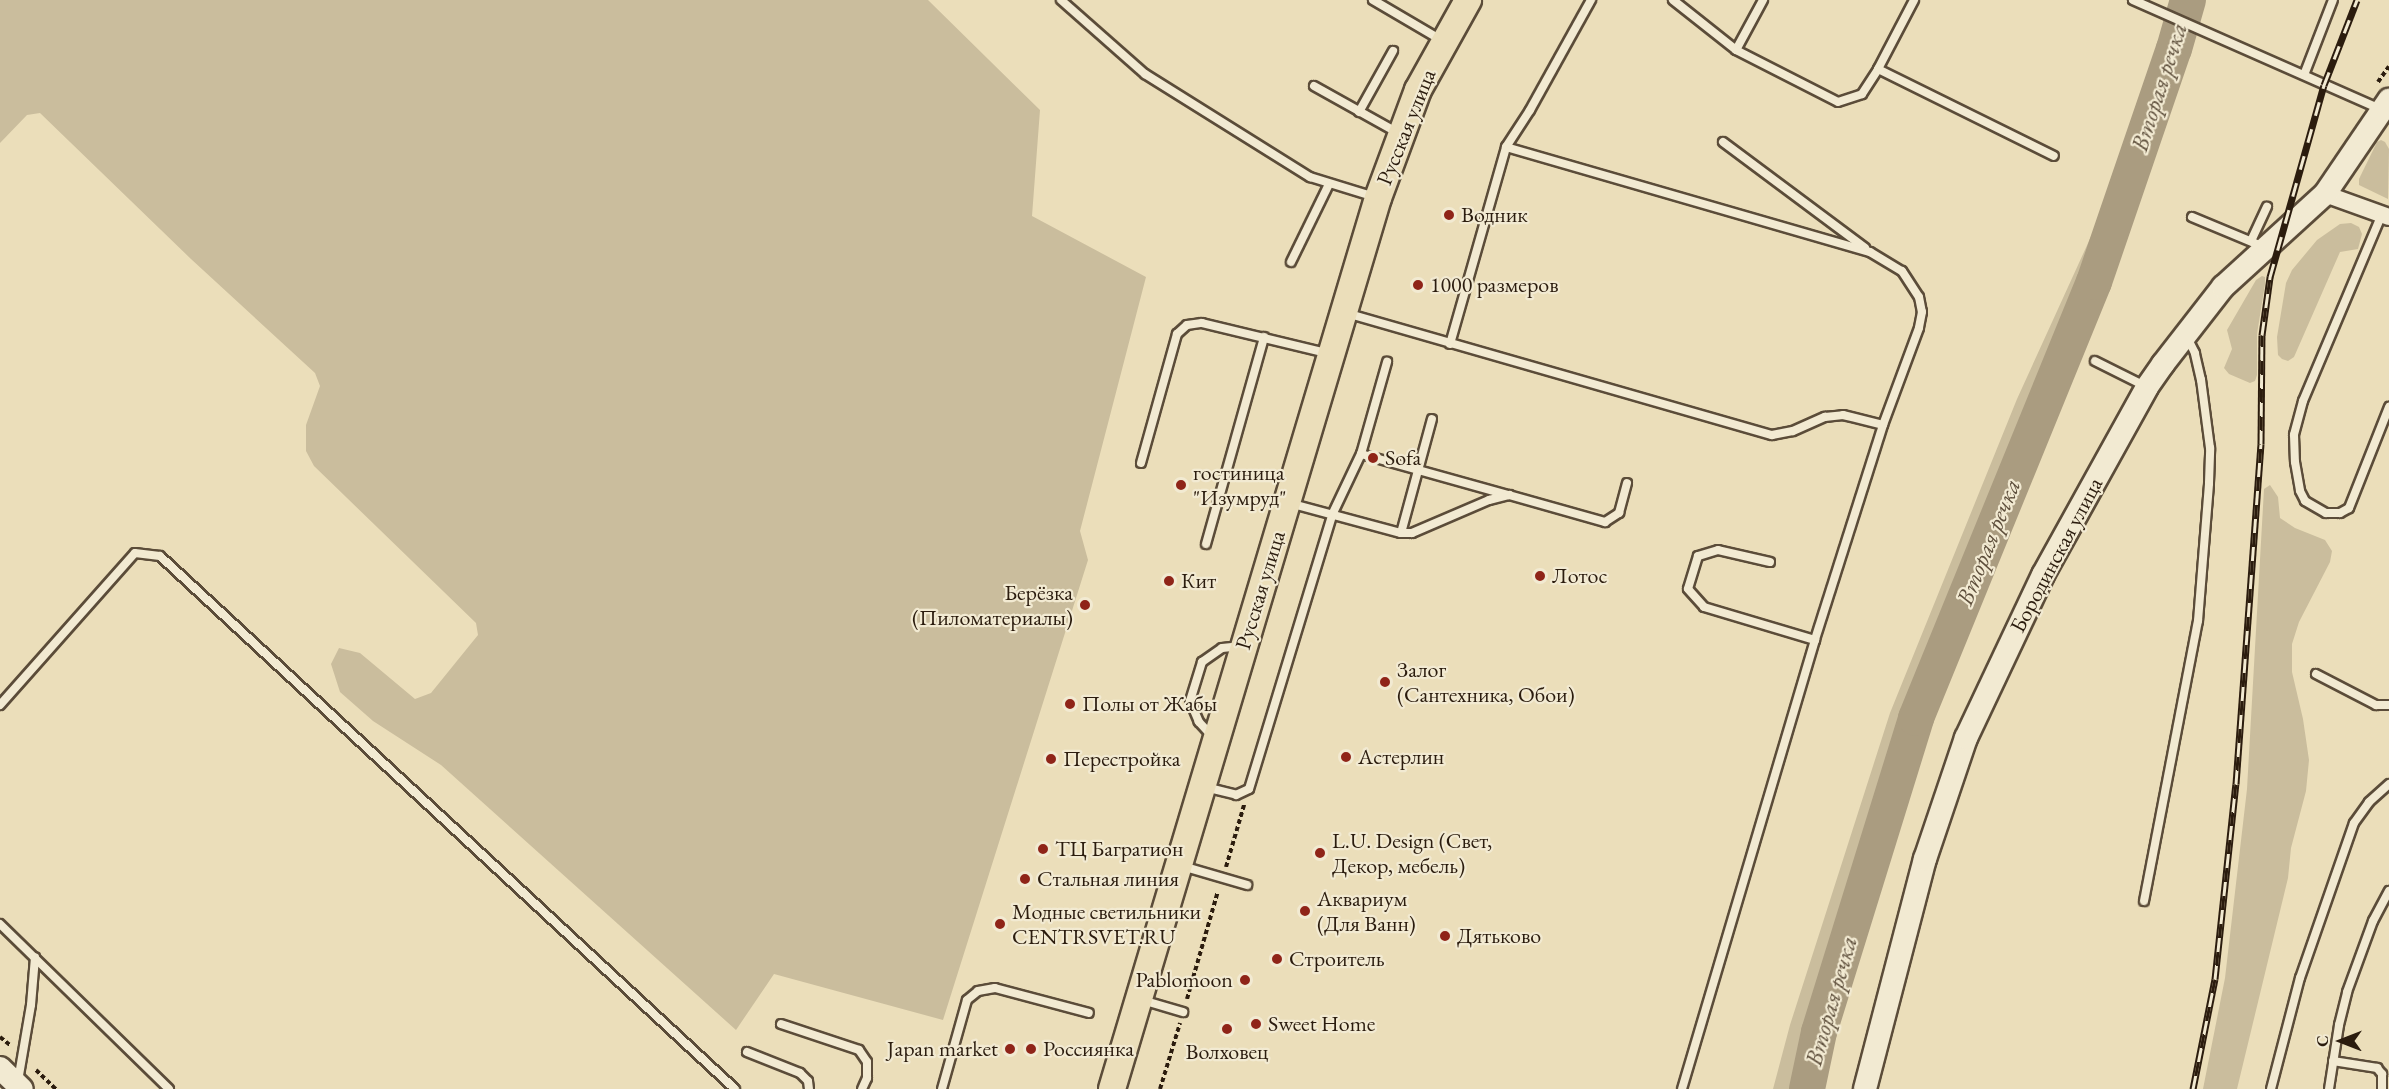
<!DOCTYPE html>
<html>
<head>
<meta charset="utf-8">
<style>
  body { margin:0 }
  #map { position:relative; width:2389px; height:1089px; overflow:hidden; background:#ebdeba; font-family:"EB Garamond",serif }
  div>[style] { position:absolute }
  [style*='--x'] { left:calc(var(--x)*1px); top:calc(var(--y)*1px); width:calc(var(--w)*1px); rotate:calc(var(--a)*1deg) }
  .green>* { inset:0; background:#cabd9d }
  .river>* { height:36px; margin:-18px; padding:0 18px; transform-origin:18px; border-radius:18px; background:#aa9c80 }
  .path>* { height:4px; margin-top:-2px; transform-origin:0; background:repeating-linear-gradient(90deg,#2b1c0e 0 4.5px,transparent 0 7.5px) }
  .roads { filter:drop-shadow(2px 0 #5b4c39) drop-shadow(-2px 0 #5b4c39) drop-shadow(0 2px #5b4c39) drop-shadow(0 -2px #5b4c39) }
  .lane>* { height:8px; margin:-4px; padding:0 4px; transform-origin:4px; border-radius:4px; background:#f2ead2 }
  .street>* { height:16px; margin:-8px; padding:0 8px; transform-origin:8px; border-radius:8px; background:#f2ead2 }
  .secondary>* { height:22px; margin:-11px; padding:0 11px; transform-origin:11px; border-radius:11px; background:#f2ead2 }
  .primary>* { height:26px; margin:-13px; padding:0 13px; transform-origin:13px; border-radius:13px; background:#ebdeba }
  .rail>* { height:7px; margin-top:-3.5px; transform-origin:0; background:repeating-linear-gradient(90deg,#f2ead2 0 14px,#2b1c0e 0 28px); box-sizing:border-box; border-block:2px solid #2b1c0e }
  .dots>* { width:16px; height:16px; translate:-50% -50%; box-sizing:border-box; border:3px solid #f2ead2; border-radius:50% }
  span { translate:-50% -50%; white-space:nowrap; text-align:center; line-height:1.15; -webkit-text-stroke:4.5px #f2ead2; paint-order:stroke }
  .street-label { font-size:22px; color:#2b1c0e }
  .poi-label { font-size:22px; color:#2b1c0e }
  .left { translate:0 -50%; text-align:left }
  .right { translate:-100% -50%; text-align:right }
  .water-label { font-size:24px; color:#5e4f3c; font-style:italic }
  .north { position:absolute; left:2311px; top:1011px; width:60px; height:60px; -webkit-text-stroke:4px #f2ead2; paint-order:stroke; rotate:270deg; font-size:16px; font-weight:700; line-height:24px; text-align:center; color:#2b1c0e }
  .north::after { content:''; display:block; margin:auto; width:21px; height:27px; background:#2b1c0e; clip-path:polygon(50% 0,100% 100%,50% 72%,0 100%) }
</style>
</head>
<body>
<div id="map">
  <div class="green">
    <i style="clip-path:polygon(0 0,928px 0,1040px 110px,1032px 216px,1146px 277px,1080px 531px,1088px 560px,943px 1020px,774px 974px,736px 1030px,441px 765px,373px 721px,340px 692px,331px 664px,339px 648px,360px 653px,415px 699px,431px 693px,478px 635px,476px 623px,314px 466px,306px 451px,306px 425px,320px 386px,315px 373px,191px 259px,40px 113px,27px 115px,0 143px)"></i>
    <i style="clip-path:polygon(2381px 140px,2385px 142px,2389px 149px,2388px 199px,2359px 185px,2359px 179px,2377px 142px)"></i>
    <i style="clip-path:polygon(2109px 197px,2114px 206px,1906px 709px,1807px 1032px,1794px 1089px,1773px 1089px,1790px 1025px,1890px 713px,2017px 399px)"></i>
    <i style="clip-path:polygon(2351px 223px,2359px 227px,2362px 234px,2358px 249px,2340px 252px,2294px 357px,2288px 361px,2282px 359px,2278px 355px,2277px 337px,2286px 283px,2292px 270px,2317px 240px,2340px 224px)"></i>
    <i style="clip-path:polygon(2262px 276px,2265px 277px,2265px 284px,2257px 334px,2257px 375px,2255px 381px,2250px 383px,2229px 374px,2224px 368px,2232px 349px,2227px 330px,2256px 280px)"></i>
    <i style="clip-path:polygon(2270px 485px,2278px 497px,2280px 518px,2295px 528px,2325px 540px,2332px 551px,2330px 562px,2299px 622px,2292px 644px,2292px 672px,2303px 719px,2309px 760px,2306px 791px,2291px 848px,2288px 878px,2237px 1089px,2203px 1089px,2225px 978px,2247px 789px,2264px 489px)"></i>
  </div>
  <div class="river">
    <i style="--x:1807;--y:1089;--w:58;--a:-78.1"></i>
    <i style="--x:1819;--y:1032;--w:329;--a:-72.8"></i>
    <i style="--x:1916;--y:718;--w:471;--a:-67.8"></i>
    <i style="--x:2094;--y:282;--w:246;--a:-71.1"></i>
    <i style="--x:2174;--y:49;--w:51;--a:-74.1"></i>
  </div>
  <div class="path">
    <i style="--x:2378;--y:82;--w:19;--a:-55"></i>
    <i style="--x:1226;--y:867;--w:65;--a:-73.8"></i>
    <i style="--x:1187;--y:999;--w:112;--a:-74"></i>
    <i style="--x:0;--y:1037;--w:14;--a:39"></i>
    <i style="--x:36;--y:1070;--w:28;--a:44"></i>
    <i style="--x:1160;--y:1089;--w:69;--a:-73.1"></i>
  </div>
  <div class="roads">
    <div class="lane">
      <i style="--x:1061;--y:0;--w:112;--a:41.4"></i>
      <i style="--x:1145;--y:74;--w:195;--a:32"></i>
      <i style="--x:1310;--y:177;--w:68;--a:17.1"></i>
      <i style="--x:1373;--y:0;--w:81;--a:30.4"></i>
      <i style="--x:1673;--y:0;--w:80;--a:38.4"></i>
      <i style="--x:1736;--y:50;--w:114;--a:27"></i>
      <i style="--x:1838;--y:102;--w:25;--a:-18"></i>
      <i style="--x:1862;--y:94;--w:30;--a:-57"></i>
      <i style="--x:1878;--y:69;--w:196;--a:26.3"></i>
      <i style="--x:2133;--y:0;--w:272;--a:23.8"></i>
      <i style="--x:1736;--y:50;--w:57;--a:-61.6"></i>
      <i style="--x:1878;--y:69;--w:78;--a:-62.4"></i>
      <i style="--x:2304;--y:75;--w:80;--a:-68.9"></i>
      <i style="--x:1314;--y:86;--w:98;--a:29.2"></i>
      <i style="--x:1359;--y:112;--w:70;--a:-60.9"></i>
      <i style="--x:1723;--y:142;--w:177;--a:36.7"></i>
      <i style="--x:1506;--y:147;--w:379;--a:16.1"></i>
      <i style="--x:1870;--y:252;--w:37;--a:31"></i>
      <i style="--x:1902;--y:271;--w:31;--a:57"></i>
      <i style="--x:1919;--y:297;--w:15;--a:79"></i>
      <i style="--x:1922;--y:312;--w:16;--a:101"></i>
      <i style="--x:1919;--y:328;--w:103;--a:110.4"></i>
      <i style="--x:1883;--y:425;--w:225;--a:107.6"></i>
      <i style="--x:1815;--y:640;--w:468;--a:106.5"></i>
      <i style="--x:2382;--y:214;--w:203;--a:112.9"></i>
      <i style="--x:2303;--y:401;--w:35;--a:105"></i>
      <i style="--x:2294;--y:435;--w:27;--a:88"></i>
      <i style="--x:2295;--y:462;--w:29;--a:80"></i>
      <i style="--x:2300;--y:491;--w:11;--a:63"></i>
      <i style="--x:2305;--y:501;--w:24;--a:30"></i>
      <i style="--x:2326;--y:513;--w:14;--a:0"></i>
      <i style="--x:2340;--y:513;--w:10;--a:-29"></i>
      <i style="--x:2349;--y:508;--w:109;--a:-68.4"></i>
      <i style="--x:2192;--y:217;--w:78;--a:22.6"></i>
      <i style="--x:2251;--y:241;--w:38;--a:-65"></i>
      <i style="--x:1291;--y:262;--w:87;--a:-64"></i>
      <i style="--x:1346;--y:313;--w:443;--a:16"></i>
      <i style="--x:1772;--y:435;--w:21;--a:-11"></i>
      <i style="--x:1793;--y:431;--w:35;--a:-24"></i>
      <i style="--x:1825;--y:417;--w:18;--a:-6"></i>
      <i style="--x:1843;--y:415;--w:41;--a:14"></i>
      <i style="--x:1450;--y:344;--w:205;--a:-74.1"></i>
      <i style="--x:1506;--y:147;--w:44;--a:-57"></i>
      <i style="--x:1530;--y:110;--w:126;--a:-61"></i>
      <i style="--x:2095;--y:361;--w:58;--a:26.6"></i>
      <i style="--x:1361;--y:454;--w:153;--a:15.6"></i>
      <i style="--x:1141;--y:463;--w:134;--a:-74.4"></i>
      <i style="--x:1177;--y:334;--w:13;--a:-42"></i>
      <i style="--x:1187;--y:325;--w:15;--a:-8"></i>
      <i style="--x:1202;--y:323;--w:132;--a:13.6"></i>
      <i style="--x:1289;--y:503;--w:116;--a:15"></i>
      <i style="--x:1401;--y:533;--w:11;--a:0"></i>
      <i style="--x:1412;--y:533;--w:84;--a:-23.2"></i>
      <i style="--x:1489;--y:500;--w:21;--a:-14"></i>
      <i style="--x:1509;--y:495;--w:100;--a:15.7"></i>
      <i style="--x:1605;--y:522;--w:17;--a:-33"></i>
      <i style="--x:1619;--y:513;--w:31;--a:-75"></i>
      <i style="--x:1401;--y:533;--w:118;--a:-74.8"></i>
      <i style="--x:1206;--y:544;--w:215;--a:-74.3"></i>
      <i style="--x:1770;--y:562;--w:53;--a:-167"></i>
      <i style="--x:1718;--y:550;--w:21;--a:163"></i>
      <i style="--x:1698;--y:556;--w:34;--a:107"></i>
      <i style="--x:1688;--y:589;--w:24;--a:48"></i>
      <i style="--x:1704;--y:607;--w:116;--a:16.6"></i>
      <i style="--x:2316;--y:674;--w:68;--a:27.3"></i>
      <i style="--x:2376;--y:705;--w:13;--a:0"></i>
      <i style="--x:0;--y:705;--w:203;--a:-48.4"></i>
      <i style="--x:135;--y:553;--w:25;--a:7"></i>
      <i style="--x:160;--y:556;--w:784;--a:42.83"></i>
      <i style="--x:1213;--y:737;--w:21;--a:-133"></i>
      <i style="--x:1199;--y:722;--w:23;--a:-113"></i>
      <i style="--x:1190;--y:701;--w:41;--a:-72.9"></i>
      <i style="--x:1202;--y:662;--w:24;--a:-35"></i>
      <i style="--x:1222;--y:648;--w:20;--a:-6"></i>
      <i style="--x:1205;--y:787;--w:32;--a:14"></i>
      <i style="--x:1236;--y:795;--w:14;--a:-25"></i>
      <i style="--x:1249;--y:789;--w:286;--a:-73.1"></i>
      <i style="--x:1332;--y:515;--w:68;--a:-64.6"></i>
      <i style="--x:1361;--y:454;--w:96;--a:-74.2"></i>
      <i style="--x:1182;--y:866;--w:68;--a:16.3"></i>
      <i style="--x:2144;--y:901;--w:285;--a:-79.1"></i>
      <i style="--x:2198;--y:621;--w:138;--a:-85.4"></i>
      <i style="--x:2209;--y:483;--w:35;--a:-88"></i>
      <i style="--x:2210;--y:448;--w:69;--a:-97.5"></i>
      <i style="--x:2201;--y:380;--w:28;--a:-103"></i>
      <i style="--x:2195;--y:353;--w:18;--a:-117"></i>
      <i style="--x:0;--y:924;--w:236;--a:44.3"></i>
      <i style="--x:1142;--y:1000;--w:43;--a:16.3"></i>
      <i style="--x:781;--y:1024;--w:82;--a:18.4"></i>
      <i style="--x:859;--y:1050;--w:14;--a:56"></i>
      <i style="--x:867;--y:1062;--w:16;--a:90"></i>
      <i style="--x:867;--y:1078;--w:12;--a:114"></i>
      <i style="--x:747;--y:1052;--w:57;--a:21.6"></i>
      <i style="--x:800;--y:1073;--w:11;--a:45"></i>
      <i style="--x:808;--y:1081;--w:8;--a:83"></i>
      <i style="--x:2333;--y:1061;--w:45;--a:9"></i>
      <i style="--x:2377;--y:1068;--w:8;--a:50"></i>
      <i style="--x:2382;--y:1074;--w:15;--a:90"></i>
      <i style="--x:18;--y:1081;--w:77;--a:-80.3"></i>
      <i style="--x:31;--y:1005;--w:48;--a:-85.2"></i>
      <i style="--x:942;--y:1089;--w:92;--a:-74.3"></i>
      <i style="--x:967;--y:1000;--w:14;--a:-39"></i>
      <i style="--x:978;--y:991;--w:17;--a:-10"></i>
      <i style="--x:995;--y:988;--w:97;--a:14.9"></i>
      <i style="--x:2271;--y:1089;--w:115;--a:-75.4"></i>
      <i style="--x:2300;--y:978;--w:164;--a:-70.8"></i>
      <i style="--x:2354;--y:823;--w:26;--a:-54"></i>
      <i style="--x:2369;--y:802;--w:27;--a:-42"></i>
      <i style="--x:2329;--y:1089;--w:65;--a:-81.1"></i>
      <i style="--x:2339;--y:1025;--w:34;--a:-76"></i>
      <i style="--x:2347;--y:992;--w:76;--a:-69.9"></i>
      <i style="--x:2373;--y:921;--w:34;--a:-62"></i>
    </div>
    <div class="street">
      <i style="--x:2325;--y:194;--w:68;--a:19.8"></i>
    </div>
    <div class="secondary">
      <i style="--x:0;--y:1068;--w:30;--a:44"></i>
      <i style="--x:1865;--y:1089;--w:238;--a:-75.4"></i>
      <i style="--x:1925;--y:859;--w:128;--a:-71.3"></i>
      <i style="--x:1966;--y:738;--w:180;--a:-64.7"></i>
      <i style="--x:2043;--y:575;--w:215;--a:-61"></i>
      <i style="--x:2147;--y:387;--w:28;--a:-55"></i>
      <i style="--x:2163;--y:364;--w:98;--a:-52.1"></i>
      <i style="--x:2223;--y:287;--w:138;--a:-42.4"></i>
      <i style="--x:2325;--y:194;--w:114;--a:-55.8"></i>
    </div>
    <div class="primary">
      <i style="--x:1112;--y:1089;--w:930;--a:-73.38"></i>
      <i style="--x:1378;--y:198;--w:115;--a:-69.7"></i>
      <i style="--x:1418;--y:90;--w:103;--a:-60.9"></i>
    </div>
  </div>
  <div class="rail">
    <i style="--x:2193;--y:1089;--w:112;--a:-78.7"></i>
    <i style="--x:2215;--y:979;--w:196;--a:-83.9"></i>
    <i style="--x:2236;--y:784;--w:341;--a:-85.8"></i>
    <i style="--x:2261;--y:444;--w:109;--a:-89.5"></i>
    <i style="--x:2262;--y:335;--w:59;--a:-82.1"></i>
    <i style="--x:2270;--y:277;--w:199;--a:-74.3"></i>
    <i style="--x:2324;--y:85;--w:91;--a:-68.8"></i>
  </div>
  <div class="dots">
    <i style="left:1449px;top:215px;background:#8f2418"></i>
    <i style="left:1418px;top:285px;background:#8f2418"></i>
    <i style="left:1373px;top:458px;background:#8f2418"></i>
    <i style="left:1181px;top:485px;background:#8f2418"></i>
    <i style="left:1540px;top:576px;background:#8f2418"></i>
    <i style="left:1169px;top:581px;background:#8f2418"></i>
    <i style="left:1085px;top:605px;background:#8f2418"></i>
    <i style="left:1385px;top:682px;background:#8f2418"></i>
    <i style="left:1070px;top:704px;background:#8f2418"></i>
    <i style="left:1346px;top:757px;background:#8f2418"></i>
    <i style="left:1051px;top:759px;background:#8f2418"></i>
    <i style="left:1043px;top:849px;background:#8f2418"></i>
    <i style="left:1320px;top:853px;background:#8f2418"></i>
    <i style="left:1025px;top:879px;background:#8f2418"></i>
    <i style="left:1305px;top:911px;background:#8f2418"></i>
    <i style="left:1000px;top:924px;background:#8f2418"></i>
    <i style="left:1445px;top:936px;background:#8f2418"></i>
    <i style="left:1277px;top:959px;background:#8f2418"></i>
    <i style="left:1245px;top:980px;background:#8f2418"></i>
    <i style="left:1256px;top:1024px;background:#8f2418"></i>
    <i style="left:1227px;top:1029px;background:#8f2418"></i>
    <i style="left:1010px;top:1049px;background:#8f2418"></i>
    <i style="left:1031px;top:1049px;background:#8f2418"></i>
  </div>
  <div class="street-label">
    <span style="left:1406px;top:127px;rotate:-68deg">Русская улица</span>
    <span style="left:2056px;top:555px;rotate:-62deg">Бородинская улица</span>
    <span style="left:1260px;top:590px;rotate:-73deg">Русская улица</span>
  </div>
  <div class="poi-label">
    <span class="left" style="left:1461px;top:215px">Водник</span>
    <span class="left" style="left:1430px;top:285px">1000 размеров</span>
    <span class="left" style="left:1385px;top:458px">Sofa</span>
    <span class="left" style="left:1193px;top:485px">гостиница<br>"Изумруд"</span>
    <span class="left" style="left:1552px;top:576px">Лотос</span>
    <span class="left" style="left:1181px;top:581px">Кит</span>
    <span class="right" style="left:1073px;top:605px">Берёзка<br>(Пиломатериалы)</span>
    <span class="left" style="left:1397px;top:682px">Залог<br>(Сантехника, Обои)</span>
    <span class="left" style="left:1082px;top:704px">Полы от Жабы</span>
    <span class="left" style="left:1358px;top:757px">Астерлин</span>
    <span class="left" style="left:1063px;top:759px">Перестройка</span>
    <span class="left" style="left:1332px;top:853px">L.U. Design (Свет,<br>Декор, мебель)</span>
    <span class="left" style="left:1055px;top:849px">ТЦ Багратион</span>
    <span class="left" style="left:1037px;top:879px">Стальная линия</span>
    <span class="left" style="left:1317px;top:911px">Аквариум<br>(Для Ванн)</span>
    <span class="left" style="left:1012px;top:924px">Модные светильники<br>CENTRSVET.RU</span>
    <span class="left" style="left:1457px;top:936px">Дятьково</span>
    <span class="left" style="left:1289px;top:959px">Строитель</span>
    <span class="right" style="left:1233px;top:980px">Pablomoon</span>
    <span class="left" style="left:1268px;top:1024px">Sweet Home</span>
    <span class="right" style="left:998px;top:1049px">Japan market</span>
    <span class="left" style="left:1043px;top:1049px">Россиянка</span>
    <span style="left:1227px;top:1052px">Волховец</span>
  </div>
  <div class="water-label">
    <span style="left:2159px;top:87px;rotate:-72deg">Вторая речка</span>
    <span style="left:1988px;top:542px;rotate:-68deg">Вторая речка</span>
    <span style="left:1831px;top:1001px;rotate:-74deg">Вторая речка</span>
  </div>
  <div class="north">С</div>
</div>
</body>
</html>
